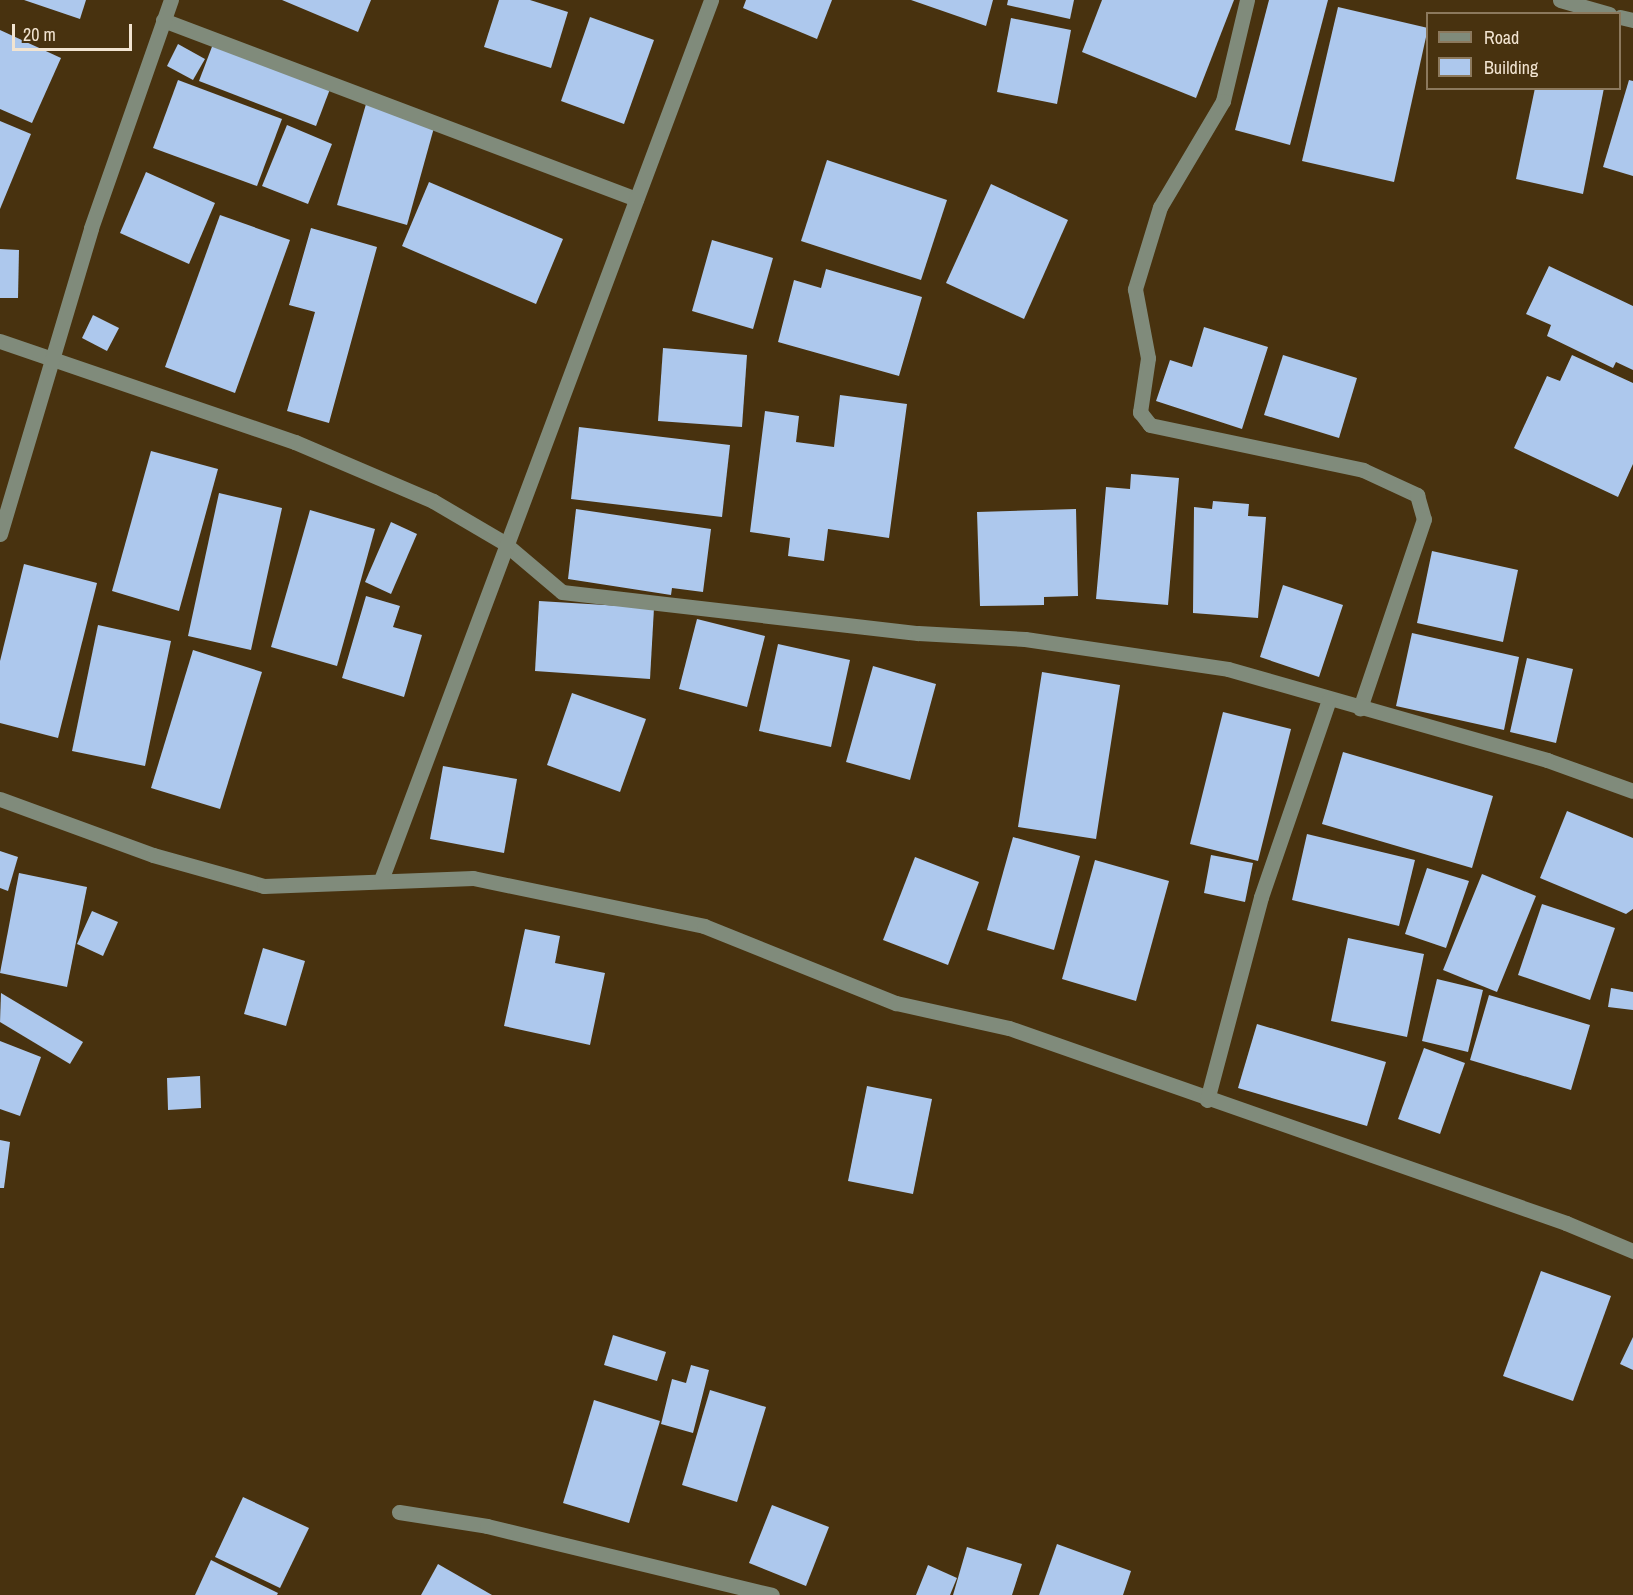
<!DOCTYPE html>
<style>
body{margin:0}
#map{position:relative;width:1633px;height:1595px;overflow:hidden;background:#48320f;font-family:"Archivo Narrow",sans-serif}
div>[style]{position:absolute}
.building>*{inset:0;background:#adc8ed}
.minor>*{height:15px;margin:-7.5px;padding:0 7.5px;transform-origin:7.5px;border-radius:7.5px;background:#808b7b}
span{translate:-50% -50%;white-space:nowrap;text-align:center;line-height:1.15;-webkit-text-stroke:6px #48320f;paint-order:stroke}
.legend{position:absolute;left:1426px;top:12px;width:195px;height:78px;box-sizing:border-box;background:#48320f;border:2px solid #8c795d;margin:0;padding:8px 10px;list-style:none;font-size:18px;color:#f2e4d1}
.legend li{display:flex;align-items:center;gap:12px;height:30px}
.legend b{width:30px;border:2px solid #8c795d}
.scale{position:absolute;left:12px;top:24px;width:120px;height:27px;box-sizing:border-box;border:3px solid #f2e4d1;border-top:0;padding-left:8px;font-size:18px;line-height:21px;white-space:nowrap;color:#f2e4d1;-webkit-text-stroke:4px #48320f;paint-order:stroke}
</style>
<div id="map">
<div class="building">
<i style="clip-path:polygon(24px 0,86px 0,80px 19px)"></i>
<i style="clip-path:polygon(282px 0,371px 0,358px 32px)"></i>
<i style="clip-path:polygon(499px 0,530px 0,568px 12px,551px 68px,484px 47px)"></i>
<i style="clip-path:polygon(746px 0,832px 0,817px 39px,743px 8px)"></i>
<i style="clip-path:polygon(911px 0,993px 0,986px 26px)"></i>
<i style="clip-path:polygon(1008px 0,1074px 0,1070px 19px,1007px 5px)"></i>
<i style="clip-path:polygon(1102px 0,1234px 0,1196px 98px,1082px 52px)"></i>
<i style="clip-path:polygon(1269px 0,1328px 0,1290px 145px,1235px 130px)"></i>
<i style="clip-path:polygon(1338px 7px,1428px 28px,1394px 182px,1302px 161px)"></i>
<i style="clip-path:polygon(590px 17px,654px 40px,624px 124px,561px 101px)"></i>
<i style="clip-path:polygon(1011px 18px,1071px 30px,1057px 104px,997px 92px)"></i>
<i style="clip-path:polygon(0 30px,61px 58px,32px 123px,0 109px)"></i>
<i style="clip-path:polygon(178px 44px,205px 59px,193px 80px,167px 66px)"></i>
<i style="clip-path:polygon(213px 44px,330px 89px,316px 126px,199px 81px)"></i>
<i style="clip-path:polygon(178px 80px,282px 119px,257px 186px,153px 148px)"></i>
<i style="clip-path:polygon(1629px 80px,1633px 81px,1633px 176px,1603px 167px)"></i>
<i style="clip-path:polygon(1535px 88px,1604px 88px,1583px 194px,1516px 179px)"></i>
<i style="clip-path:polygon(366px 104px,435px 124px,407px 225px,337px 205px)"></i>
<i style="clip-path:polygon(0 121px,31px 134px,0 209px)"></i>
<i style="clip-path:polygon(287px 125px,332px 144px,308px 204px,262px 186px)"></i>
<i style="clip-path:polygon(827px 160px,947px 200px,921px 280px,801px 241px)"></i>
<i style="clip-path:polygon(146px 172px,215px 203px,189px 264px,120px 233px)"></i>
<i style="clip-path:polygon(429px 182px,563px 239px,536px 304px,402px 246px)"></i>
<i style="clip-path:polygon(991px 184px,1068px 220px,1024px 319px,946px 283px)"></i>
<i style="clip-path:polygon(220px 215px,290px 240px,235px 393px,165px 367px)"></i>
<i style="clip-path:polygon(311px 228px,377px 247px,329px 423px,287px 411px,315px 312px,289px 305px)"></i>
<i style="clip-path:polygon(712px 240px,773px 258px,753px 329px,692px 311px)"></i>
<i style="clip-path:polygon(0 249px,19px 250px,18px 298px,0 298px)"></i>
<i style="clip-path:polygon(1549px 266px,1633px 306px,1633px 370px,1616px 362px,1613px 368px,1547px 336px,1551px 325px,1526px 314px)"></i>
<i style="clip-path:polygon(826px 269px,922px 297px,899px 376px,778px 342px,794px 280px,821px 288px)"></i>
<i style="clip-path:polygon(93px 315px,119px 328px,107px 351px,82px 338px)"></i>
<i style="clip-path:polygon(1204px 327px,1268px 347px,1242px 429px,1156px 401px,1170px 360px,1192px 367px)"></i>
<i style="clip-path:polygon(663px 348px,747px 355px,742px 427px,658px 421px)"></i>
<i style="clip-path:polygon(1283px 355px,1357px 378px,1339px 438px,1264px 415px)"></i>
<i style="clip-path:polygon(1572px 355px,1633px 383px,1633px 464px,1618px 497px,1514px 448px,1547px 376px,1560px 381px)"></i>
<i style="clip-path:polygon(840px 395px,907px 404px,889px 538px,828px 529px,824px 561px,788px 556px,790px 538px,750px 532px,765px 411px,799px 416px,796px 442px,834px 447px)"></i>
<i style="clip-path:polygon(579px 427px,730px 445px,722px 517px,571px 499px)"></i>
<i style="clip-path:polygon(151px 451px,218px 469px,179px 611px,112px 591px)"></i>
<i style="clip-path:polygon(1131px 474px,1179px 478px,1168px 605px,1096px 599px,1106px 487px,1130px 489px)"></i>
<i style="clip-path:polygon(219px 493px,282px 508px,251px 650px,188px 636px)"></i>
<i style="clip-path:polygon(1213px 501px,1249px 504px,1248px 516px,1266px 517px,1258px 618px,1193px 613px,1194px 507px,1212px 509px)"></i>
<i style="clip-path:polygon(576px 509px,711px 529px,703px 592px,672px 588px,671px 595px,568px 579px)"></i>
<i style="clip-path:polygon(1076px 509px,1078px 596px,1044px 597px,1044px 605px,980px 606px,977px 512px)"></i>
<i style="clip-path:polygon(310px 510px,375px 529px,337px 666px,271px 647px)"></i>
<i style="clip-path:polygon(391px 522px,417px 534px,391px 594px,365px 582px)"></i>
<i style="clip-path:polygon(1432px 551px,1518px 570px,1503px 642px,1417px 623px)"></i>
<i style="clip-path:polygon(24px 564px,97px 583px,58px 738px,0 723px,0 661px)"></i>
<i style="clip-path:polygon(1283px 585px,1343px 605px,1319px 677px,1260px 657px)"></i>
<i style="clip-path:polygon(366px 596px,400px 606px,393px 627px,422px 635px,404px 697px,342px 678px)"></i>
<i style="clip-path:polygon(539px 601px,654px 608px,650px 679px,535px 671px)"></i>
<i style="clip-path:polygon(697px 619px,765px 636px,747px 707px,679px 689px)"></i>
<i style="clip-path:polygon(98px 625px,171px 641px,145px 766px,72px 751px)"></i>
<i style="clip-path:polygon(1412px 633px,1519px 657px,1504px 730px,1396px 706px)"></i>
<i style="clip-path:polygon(778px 644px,850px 660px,831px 747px,759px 731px)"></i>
<i style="clip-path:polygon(193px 650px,262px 672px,220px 809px,151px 788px)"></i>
<i style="clip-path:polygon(1527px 658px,1573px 669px,1556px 743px,1510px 732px)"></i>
<i style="clip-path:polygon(873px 666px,936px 684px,910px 780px,846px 762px)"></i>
<i style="clip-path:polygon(1042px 672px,1120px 685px,1096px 839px,1018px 827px)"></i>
<i style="clip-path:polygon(572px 693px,646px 719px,620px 792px,547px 765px)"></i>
<i style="clip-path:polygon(1223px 712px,1291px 729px,1258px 861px,1190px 844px)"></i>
<i style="clip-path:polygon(1343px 752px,1493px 796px,1472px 868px,1322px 824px)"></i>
<i style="clip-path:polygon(443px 766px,517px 779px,504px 853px,430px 839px)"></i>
<i style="clip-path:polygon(1567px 811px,1633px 838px,1633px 909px,1626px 914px,1540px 878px)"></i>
<i style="clip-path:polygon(1307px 834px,1415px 860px,1399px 926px,1292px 900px)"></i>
<i style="clip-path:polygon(1013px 837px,1080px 856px,1054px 950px,987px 930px)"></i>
<i style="clip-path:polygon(0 851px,18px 857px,8px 891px,0 888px)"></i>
<i style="clip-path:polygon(1211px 855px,1253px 863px,1245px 902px,1204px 893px)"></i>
<i style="clip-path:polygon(915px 857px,979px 882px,948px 965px,883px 940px)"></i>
<i style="clip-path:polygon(1095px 860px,1169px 881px,1136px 1001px,1062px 979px)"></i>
<i style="clip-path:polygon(1427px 868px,1469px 881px,1446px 948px,1405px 934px)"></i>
<i style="clip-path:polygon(19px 873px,87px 887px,67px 987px,0 973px)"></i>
<i style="clip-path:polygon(1482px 874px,1536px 896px,1497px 992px,1443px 970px)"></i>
<i style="clip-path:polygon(1542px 904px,1615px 928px,1590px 1000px,1518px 975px)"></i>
<i style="clip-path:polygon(92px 911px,118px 922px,103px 956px,77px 944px)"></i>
<i style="clip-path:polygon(525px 929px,560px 936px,555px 963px,605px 973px,590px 1045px,504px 1026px)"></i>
<i style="clip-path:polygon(1348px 938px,1424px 954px,1407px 1037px,1331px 1021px)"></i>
<i style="clip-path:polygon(263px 948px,305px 961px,286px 1026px,244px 1014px)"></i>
<i style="clip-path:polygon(1437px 979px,1483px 990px,1468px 1052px,1422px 1041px)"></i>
<i style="clip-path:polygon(1611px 988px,1633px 992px,1633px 1010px,1608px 1007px)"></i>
<i style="clip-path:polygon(1px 993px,83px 1042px,70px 1064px,0 1022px)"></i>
<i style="clip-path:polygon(1489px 995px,1590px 1025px,1571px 1090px,1470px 1060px)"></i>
<i style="clip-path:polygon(1257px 1024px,1386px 1062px,1367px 1126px,1238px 1088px)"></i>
<i style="clip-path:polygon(0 1041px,41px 1057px,20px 1116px,0 1109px)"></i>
<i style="clip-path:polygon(1424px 1048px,1465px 1063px,1440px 1134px,1398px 1119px)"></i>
<i style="clip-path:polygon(200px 1076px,201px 1108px,168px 1110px,167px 1078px)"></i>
<i style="clip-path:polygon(867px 1086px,932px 1099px,913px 1194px,848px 1181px)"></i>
<i style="clip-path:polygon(0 1140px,10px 1142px,4px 1188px,0 1188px)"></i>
<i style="clip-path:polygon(1541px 1271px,1611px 1296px,1573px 1401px,1503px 1376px)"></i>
<i style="clip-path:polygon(613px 1335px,666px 1352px,657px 1381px,604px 1365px)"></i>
<i style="clip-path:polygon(1633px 1337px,1633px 1370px,1620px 1364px)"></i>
<i style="clip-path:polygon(691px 1365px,709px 1370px,693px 1433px,661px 1424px,672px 1379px,686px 1383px)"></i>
<i style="clip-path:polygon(710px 1390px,766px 1407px,737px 1502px,682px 1485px)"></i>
<i style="clip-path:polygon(594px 1400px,660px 1421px,629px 1523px,563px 1503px)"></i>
<i style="clip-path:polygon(243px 1497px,309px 1528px,280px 1588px,215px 1557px)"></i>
<i style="clip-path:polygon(772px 1505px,829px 1527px,806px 1586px,749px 1563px)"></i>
<i style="clip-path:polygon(1057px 1544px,1131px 1571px,1123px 1595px,1039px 1595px)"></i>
<i style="clip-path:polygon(967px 1547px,1022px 1564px,1012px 1595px,953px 1595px)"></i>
<i style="clip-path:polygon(211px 1560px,278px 1593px,277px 1595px,195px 1595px)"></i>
<i style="clip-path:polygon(438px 1564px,492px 1595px,421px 1595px)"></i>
<i style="clip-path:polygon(928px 1565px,957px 1578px,950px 1595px,916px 1595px)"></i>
</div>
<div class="minor">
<i style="left:1247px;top:0;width:104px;rotate:103.4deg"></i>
<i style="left:1223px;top:101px;width:123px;rotate:120.7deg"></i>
<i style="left:1160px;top:207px;width:86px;rotate:107deg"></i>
<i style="left:1135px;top:289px;width:70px;rotate:79.3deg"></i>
<i style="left:1148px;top:358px;width:55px;rotate:98.4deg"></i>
<i style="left:1140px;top:412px;width:16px;rotate:52deg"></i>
<i style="left:1150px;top:425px;width:218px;rotate:11.9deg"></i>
<i style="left:1363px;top:470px;width:60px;rotate:24.8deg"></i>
<i style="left:1417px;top:495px;width:25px;rotate:74deg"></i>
<i style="left:1424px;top:519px;width:200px;rotate:108.7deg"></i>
<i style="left:1560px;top:0;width:51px;rotate:15.9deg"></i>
<i style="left:1620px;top:17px;width:13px;rotate:13deg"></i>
<i style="left:163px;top:20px;width:506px;rotate:20.73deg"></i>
<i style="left:0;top:341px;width:312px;rotate:18.9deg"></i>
<i style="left:295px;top:442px;width:150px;rotate:23.1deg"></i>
<i style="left:433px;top:501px;width:81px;rotate:30.4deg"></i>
<i style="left:503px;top:542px;width:77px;rotate:40.3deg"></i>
<i style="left:562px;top:592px;width:358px;rotate:6.6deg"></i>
<i style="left:918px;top:633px;width:107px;rotate:3.2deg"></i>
<i style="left:1025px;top:639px;width:205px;rotate:8.4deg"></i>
<i style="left:1228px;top:669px;width:332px;rotate:15.9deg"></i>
<i style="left:1547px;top:760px;width:91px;rotate:19.8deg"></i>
<i style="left:0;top:534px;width:319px;rotate:-73.4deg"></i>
<i style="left:91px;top:228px;width:242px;rotate:-70.7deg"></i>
<i style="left:0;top:799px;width:163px;rotate:20.1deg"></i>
<i style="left:153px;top:855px;width:115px;rotate:15.6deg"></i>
<i style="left:264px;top:886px;width:209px;rotate:-2.2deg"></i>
<i style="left:473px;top:878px;width:236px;rotate:11.7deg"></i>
<i style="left:704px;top:926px;width:207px;rotate:21.9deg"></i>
<i style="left:896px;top:1003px;width:116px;rotate:12.5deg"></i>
<i style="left:1009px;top:1028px;width:590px;rotate:19.29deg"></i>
<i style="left:1566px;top:1223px;width:73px;rotate:22.7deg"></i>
<i style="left:381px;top:880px;width:940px;rotate:-69.44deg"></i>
<i style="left:1207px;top:1100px;width:210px;rotate:-75.1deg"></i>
<i style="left:1261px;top:897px;width:209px;rotate:-71deg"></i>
<i style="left:399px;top:1512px;width:89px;rotate:9deg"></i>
<i style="left:487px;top:1526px;width:293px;rotate:13.6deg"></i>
</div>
<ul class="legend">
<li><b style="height:8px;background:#808b7b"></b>Road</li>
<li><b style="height:16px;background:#adc8ed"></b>Building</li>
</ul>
<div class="scale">20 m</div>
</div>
